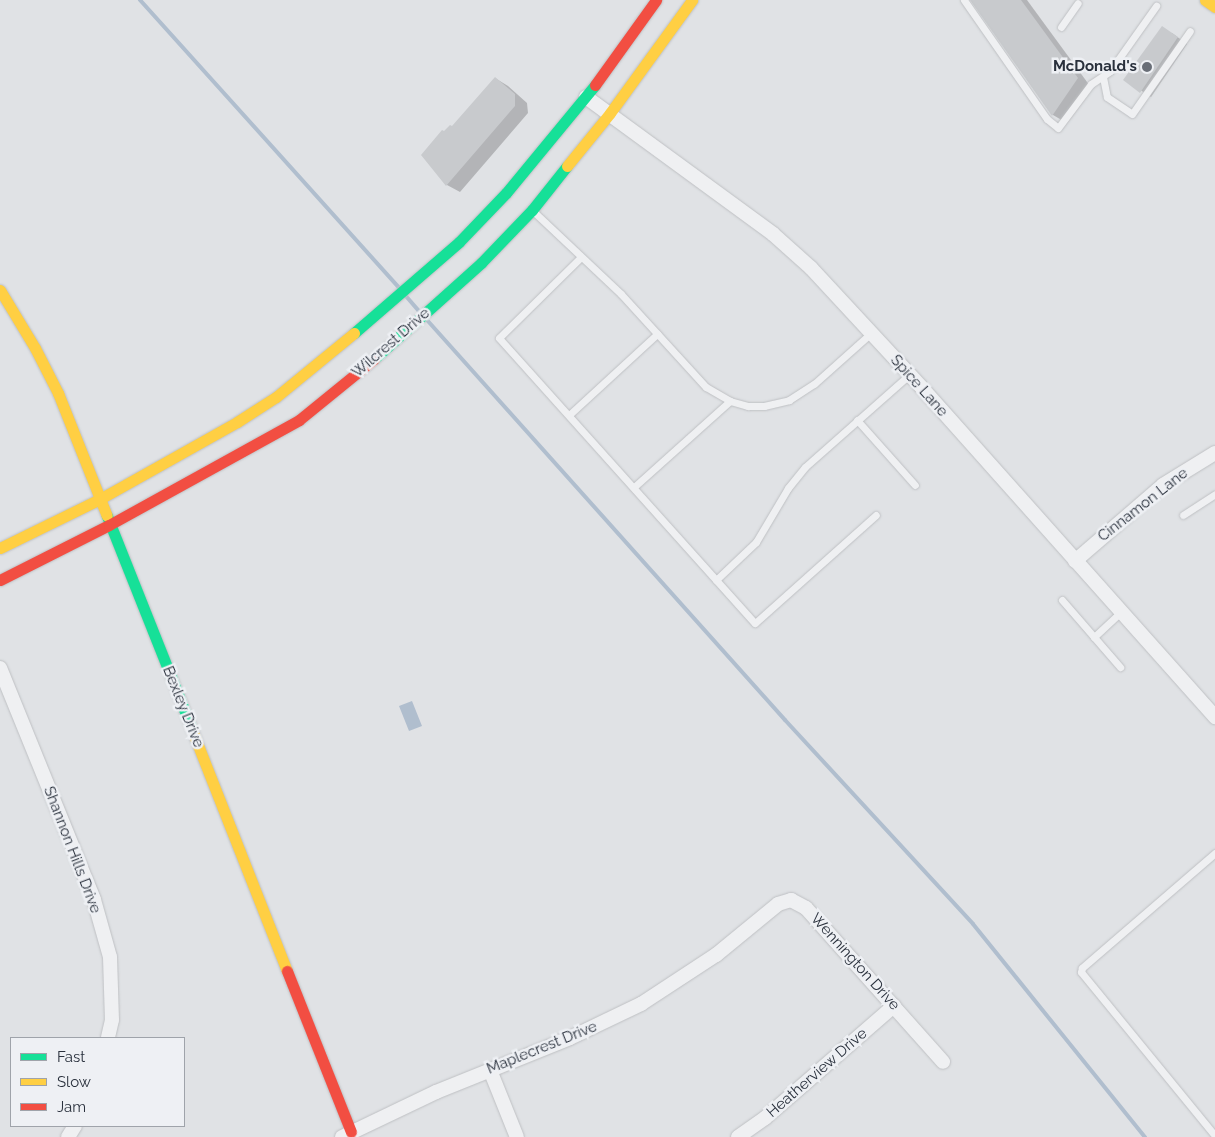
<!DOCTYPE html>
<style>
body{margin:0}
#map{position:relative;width:1215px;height:1137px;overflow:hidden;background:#e0e2e5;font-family:Raleway,sans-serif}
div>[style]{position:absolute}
.water>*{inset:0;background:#b0bece}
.shadow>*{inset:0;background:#0003}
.stream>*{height:4px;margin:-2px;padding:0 2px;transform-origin:2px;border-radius:2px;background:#b0bece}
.building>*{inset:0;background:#c8cacd}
.roads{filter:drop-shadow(0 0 1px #bec0c3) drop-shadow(0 0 1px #bec0c3)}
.lane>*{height:7px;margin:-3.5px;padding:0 3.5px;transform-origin:3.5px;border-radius:3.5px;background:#eff0f2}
.street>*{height:14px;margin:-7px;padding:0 7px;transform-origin:7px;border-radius:7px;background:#eff0f2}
.fast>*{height:11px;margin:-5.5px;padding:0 5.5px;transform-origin:5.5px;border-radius:5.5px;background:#16e098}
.slow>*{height:11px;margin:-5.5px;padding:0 5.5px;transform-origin:5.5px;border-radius:5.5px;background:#ffcf43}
.jam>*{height:11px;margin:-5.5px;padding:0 5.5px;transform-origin:5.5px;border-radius:5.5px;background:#f24e42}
.dots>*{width:14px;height:14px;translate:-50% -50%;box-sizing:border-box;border:2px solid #eef0f4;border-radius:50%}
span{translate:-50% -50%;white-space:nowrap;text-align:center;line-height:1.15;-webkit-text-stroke:5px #eef0f4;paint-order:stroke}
.poi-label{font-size:15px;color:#29303c;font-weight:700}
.right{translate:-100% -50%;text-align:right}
.street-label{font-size:15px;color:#29303c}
.legend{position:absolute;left:10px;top:1037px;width:175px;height:90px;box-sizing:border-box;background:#eef0f4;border:1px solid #9fa3aa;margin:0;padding:6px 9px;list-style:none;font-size:15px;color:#29303c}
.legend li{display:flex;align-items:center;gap:10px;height:25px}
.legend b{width:25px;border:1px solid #9fa3aa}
</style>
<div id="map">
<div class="water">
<i style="clip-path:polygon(412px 701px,422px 726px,409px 731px,399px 706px)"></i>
</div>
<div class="shadow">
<i style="clip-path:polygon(972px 0,1027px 0,1090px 86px,1065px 122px,1053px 115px)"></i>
<i style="clip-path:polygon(1172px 33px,1187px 44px,1151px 97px,1125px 80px)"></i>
<i style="clip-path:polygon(495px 78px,508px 86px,527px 103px,528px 113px,460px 192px,447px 185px,445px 133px,452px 128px)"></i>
</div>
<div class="stream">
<i style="left:140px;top:0;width:387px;rotate:48deg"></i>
<i style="left:405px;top:295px;width:21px;rotate:49deg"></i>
<i style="left:427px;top:320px;width:537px;rotate:48.17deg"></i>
<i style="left:785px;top:720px;width:277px;rotate:47.3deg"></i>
<i style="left:973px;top:924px;width:274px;rotate:51.1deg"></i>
</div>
<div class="building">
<i style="clip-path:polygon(970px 0,1021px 0,1078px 78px,1052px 116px)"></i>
<i style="clip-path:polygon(1162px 26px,1178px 37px,1140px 93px,1123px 80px)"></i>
<i style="clip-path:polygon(495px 77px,515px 94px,515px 106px,446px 186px,421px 155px,442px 130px,444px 131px,450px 125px,452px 126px)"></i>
</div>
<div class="roads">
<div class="lane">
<i style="left:964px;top:0;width:145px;rotate:55.1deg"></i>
<i style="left:1047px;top:119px;width:14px;rotate:39deg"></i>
<i style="left:1058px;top:128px;width:55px;rotate:-53.1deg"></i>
<i style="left:1091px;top:84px;width:23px;rotate:-34deg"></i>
<i style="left:1110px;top:71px;width:80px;rotate:-54.7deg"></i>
<i style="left:1061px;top:27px;width:29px;rotate:-55deg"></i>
<i style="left:1103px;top:77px;width:20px;rotate:79deg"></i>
<i style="left:1107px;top:97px;width:30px;rotate:34deg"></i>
<i style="left:1132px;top:114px;width:101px;rotate:-55.1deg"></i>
<i style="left:533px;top:211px;width:121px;rotate:43.3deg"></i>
<i style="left:621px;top:294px;width:126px;rotate:47.6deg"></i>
<i style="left:706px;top:387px;width:28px;rotate:30deg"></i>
<i style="left:730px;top:401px;width:19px;rotate:16deg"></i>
<i style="left:748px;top:406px;width:16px"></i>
<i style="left:764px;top:406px;width:26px;rotate:-13deg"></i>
<i style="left:789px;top:400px;width:30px;rotate:-33deg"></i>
<i style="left:814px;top:384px;width:76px;rotate:-41.8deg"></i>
<i style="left:581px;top:257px;width:115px;rotate:135.4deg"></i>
<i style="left:499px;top:338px;width:383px;rotate:48.1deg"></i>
<i style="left:755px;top:623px;width:162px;rotate:-41.8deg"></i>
<i style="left:569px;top:415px;width:120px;rotate:-42.6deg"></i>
<i style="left:857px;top:420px;width:87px;rotate:48.3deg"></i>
<i style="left:634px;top:487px;width:129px;rotate:-41.9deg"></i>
<i style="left:1183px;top:515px;width:38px;rotate:-33deg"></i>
<i style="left:716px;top:580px;width:55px;rotate:-43.5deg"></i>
<i style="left:756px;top:542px;width:63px;rotate:-59.3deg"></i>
<i style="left:788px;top:488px;width:27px;rotate:-51deg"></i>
<i style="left:805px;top:467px;width:139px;rotate:-41.5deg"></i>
<i style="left:1062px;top:600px;width:49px;rotate:49.1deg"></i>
<i style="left:1094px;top:637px;width:37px;rotate:-43deg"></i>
<i style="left:1094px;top:637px;width:40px;rotate:49deg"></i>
<i style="left:1215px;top:853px;width:176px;rotate:139.2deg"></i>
<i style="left:1082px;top:968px;width:4px;rotate:104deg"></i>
<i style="left:1081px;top:972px;width:212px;rotate:50.7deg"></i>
</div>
<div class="street">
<i style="left:586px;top:97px;width:232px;rotate:36.2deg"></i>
<i style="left:773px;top:234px;width:51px;rotate:41.8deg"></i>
<i style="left:811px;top:268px;width:163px;rotate:47.2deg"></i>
<i style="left:922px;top:388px;width:441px;rotate:48.3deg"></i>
<i style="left:1075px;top:561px;width:116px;rotate:-40.8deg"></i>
<i style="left:1163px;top:485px;width:61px;rotate:-31.6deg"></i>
<i style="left:0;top:668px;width:250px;rotate:67.9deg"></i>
<i style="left:94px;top:900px;width:59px;rotate:74.3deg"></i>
<i style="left:110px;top:957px;width:63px;rotate:88.2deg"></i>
<i style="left:112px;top:1020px;width:18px;rotate:103deg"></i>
<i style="left:490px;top:1070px;width:72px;rotate:68.1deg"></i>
<i style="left:68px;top:1137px;width:13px;rotate:-58deg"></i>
<i style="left:342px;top:1137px;width:104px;rotate:-25.6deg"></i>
<i style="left:436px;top:1092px;width:144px;rotate:-21.9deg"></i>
<i style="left:570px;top:1038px;width:79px;rotate:-25.6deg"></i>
<i style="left:641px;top:1004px;width:90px;rotate:-33.2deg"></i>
<i style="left:716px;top:955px;width:80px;rotate:-39.4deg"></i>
<i style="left:778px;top:904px;width:14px;rotate:-17deg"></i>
<i style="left:791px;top:900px;width:17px;rotate:28deg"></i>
<i style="left:806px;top:908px;width:206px;rotate:48.3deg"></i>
<i style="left:738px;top:1137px;width:33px;rotate:-35deg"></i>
<i style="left:765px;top:1118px;width:171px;rotate:-41deg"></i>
</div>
<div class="fast">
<i style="left:354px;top:333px;width:139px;rotate:-40.9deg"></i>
<i style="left:459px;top:242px;width:68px;rotate:-46.2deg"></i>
<i style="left:506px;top:193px;width:140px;rotate:-50.5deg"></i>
<i style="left:374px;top:359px;width:144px;rotate:-41.9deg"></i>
<i style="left:481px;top:263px;width:74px;rotate:-46.1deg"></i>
<i style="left:532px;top:210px;width:56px;rotate:-51.5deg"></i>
<i style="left:107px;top:516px;width:230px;rotate:68.3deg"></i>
</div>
<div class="slow">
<i style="left:1205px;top:0;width:12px;rotate:35deg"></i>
<i style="left:567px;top:166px;width:68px;rotate:-50.9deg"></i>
<i style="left:610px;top:113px;width:140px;rotate:-54deg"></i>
<i style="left:0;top:290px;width:68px;rotate:58.9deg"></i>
<i style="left:35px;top:348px;width:51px;rotate:62.9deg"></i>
<i style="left:58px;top:393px;width:132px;rotate:68.3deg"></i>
<i style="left:0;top:548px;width:109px;rotate:-26.1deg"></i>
<i style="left:98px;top:500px;width:159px;rotate:-29.3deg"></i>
<i style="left:237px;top:422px;width:46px;rotate:-32.7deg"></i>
<i style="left:276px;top:397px;width:101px;rotate:-39.4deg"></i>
<i style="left:192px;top:730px;width:259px;rotate:68.5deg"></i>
</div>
<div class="jam">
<i style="left:595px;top:85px;width:105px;rotate:-54.3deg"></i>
<i style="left:0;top:580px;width:122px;rotate:-26.8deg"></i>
<i style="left:109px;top:525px;width:217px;rotate:-28.9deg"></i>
<i style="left:299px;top:420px;width:97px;rotate:-39.1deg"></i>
<i style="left:287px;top:971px;width:173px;rotate:68.3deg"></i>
</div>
</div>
<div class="dots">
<i style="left:1147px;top:67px;background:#696e77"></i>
</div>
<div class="poi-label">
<span class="right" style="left:1137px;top:67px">McDonald's</span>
</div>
<div class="street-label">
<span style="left:391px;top:343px;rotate:-41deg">Wilcrest Drive</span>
<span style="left:919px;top:386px;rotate:48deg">Spice Lane</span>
<span style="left:1143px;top:505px;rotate:-38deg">Cinnamon Lane</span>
<span style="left:183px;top:707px;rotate:68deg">Bexley Drive</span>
<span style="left:72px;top:850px;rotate:69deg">Shannon Hills Drive</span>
<span style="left:855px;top:962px;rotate:48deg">Wennington Drive</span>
<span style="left:542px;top:1048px;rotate:-22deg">Maplecrest Drive</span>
<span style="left:817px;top:1073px;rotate:-41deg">Heatherview Drive</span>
</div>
<ul class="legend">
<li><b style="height:6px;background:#16e098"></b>Fast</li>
<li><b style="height:6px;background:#ffcf43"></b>Slow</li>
<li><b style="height:6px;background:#f24e42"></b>Jam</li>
</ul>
</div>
